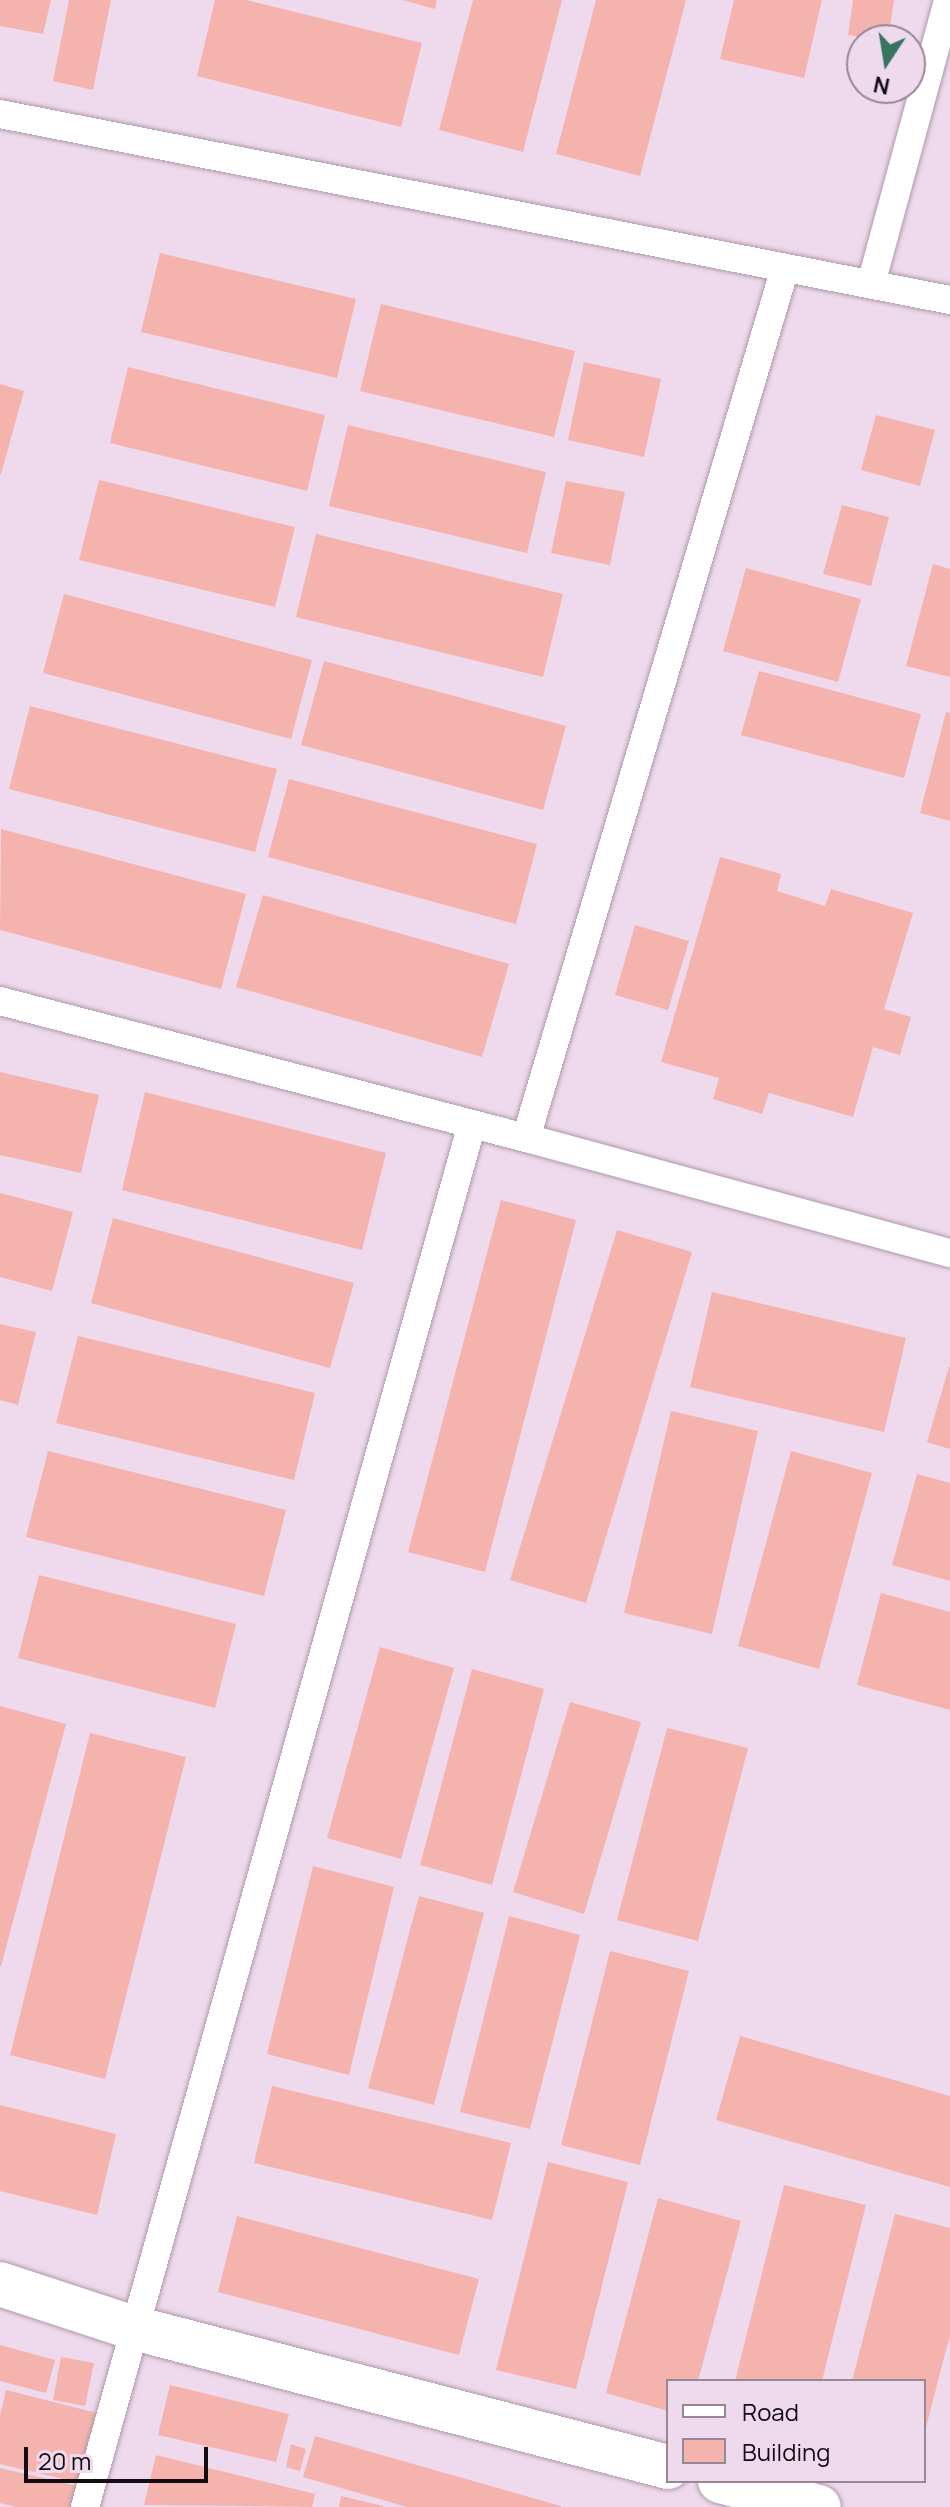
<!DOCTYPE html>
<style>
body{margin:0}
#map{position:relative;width:950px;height:2507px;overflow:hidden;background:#efd9ed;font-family:Manrope,sans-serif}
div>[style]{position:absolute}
.building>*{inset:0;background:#f4b4ad}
.roads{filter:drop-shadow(0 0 2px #ae98ab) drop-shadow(0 0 2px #ae98ab)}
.service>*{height:28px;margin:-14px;padding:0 14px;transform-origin:14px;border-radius:14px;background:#fff}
.minor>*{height:44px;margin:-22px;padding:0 22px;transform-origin:22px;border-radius:22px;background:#fff}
span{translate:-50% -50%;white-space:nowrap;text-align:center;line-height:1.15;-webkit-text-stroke:7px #efd9ed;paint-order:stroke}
.legend{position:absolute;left:666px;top:2379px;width:260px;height:104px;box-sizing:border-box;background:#efd9ed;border:2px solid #978795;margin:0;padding:10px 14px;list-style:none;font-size:24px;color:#130c12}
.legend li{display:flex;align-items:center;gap:16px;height:40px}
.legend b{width:40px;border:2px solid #978795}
.north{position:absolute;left:846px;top:24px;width:80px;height:80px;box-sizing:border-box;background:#efd9ed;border:2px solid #978795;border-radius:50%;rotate:192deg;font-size:22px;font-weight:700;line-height:32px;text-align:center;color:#130c12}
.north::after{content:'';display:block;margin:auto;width:28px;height:36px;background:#377562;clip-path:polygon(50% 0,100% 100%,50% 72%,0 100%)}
.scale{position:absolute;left:24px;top:2447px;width:184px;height:36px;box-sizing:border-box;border:4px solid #130c12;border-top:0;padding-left:10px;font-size:24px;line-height:28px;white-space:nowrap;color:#130c12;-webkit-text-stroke:6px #efd9ed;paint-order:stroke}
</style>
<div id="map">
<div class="building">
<i style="clip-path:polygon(0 0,51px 0,43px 34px,0 26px)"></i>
<i style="clip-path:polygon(69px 0,111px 0,93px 90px,53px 81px)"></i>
<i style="clip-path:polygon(215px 0,246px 0,422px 43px,401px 127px,197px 76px)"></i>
<i style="clip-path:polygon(403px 0,437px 0,435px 9px)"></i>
<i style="clip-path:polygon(473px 0,562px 0,523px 152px,439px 130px)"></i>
<i style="clip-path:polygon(596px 0,686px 0,640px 176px,556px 154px)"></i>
<i style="clip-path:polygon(734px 0,822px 0,804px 78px,720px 59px)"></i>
<i style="clip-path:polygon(853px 0,894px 0,888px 40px,848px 35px)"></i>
<i style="clip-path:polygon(160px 253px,356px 299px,337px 378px,141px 332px)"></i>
<i style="clip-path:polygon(381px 304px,575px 351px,554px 437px,360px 391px)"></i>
<i style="clip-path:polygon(584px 362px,661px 379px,644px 457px,568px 440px)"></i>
<i style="clip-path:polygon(128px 367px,325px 415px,307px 491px,110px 443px)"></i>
<i style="clip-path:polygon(0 384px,24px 391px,1px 474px,0 474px)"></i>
<i style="clip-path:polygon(876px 415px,935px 430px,920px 486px,861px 470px)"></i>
<i style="clip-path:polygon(348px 425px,546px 472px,527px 553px,329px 506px)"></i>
<i style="clip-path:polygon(99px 480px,295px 527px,275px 607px,79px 560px)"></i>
<i style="clip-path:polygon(566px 481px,625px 492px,610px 565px,551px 553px)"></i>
<i style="clip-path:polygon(842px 505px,889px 517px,871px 586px,823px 574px)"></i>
<i style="clip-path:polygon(316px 534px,563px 594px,543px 677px,296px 617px)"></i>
<i style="clip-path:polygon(933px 564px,950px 569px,950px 677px,906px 666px)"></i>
<i style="clip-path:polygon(746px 568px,861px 599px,838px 682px,723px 651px)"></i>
<i style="clip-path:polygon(64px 594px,312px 660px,291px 739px,43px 673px)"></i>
<i style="clip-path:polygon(324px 661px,566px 726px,543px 810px,301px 745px)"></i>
<i style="clip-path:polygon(759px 671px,921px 714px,904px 778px,741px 735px)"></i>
<i style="clip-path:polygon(30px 706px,277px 769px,255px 852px,9px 789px)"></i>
<i style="clip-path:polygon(946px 712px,950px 713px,950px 821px,920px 813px)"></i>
<i style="clip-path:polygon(289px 779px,537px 844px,516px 924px,268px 857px)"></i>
<i style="clip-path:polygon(1px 829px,246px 894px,221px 989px,0 930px)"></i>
<i style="clip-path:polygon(720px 857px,781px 874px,777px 891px,825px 906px,831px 889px,913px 913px,884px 1009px,911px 1017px,900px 1055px,873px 1047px,853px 1117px,769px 1093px,762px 1114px,713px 1099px,719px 1078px,661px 1062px)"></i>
<i style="clip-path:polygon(263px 895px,509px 964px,482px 1057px,236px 987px)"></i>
<i style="clip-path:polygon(635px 925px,689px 941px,668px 1010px,615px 995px)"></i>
<i style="clip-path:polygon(0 1072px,99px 1095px,81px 1173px,0 1155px)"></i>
<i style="clip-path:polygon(145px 1092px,386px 1153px,362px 1250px,122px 1190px)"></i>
<i style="clip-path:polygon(0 1193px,73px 1212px,52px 1291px,0 1277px)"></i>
<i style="clip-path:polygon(501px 1200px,576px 1220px,485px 1572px,408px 1552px)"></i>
<i style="clip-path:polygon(113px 1218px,354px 1283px,330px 1368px,91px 1303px)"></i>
<i style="clip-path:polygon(617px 1230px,692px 1252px,586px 1603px,510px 1580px)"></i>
<i style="clip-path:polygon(712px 1292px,906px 1338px,884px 1432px,690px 1387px)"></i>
<i style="clip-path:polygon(0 1324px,36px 1332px,18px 1405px,0 1400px)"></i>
<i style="clip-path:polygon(78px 1336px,315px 1393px,294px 1480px,56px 1423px)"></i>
<i style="clip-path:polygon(949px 1367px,950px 1367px,950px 1449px,927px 1442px)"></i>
<i style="clip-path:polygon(671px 1411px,758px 1431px,712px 1634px,624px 1613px)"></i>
<i style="clip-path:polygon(48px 1451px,286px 1510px,264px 1596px,26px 1537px)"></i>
<i style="clip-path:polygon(791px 1451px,872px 1473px,819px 1669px,738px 1646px)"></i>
<i style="clip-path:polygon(917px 1474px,950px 1483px,950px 1581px,892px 1565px)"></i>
<i style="clip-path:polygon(39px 1575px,236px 1624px,215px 1708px,18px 1658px)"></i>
<i style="clip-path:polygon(881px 1593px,950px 1612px,950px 1710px,857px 1685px)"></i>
<i style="clip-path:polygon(380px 1647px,454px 1668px,401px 1859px,327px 1838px)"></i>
<i style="clip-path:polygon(472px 1669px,544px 1689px,492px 1885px,420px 1865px)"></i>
<i style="clip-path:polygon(570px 1702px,641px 1722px,584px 1914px,513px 1892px)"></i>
<i style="clip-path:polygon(0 1706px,66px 1724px,1px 1966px,0 1966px)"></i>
<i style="clip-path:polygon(667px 1728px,748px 1748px,698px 1941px,617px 1920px)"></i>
<i style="clip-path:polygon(90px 1733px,186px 1757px,105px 2079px,10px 2055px)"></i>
<i style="clip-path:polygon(313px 1866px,394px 1887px,349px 2075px,267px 2054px)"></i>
<i style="clip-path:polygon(419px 1896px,484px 1913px,434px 2105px,368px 2088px)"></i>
<i style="clip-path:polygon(509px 1916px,580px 1935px,530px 2129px,460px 2112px)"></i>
<i style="clip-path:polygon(610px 1951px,689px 1971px,640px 2165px,561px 2145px)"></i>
<i style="clip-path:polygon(740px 2036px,950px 2096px,950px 2187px,716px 2120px)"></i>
<i style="clip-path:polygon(272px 2086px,511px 2143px,492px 2220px,254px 2163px)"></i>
<i style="clip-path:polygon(0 2105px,116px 2134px,97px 2215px,0 2191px)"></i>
<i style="clip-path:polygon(548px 2162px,628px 2182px,576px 2389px,496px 2370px)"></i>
<i style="clip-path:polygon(784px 2185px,866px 2205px,822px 2381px,735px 2381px)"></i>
<i style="clip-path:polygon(658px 2198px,741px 2221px,698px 2381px,668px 2381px,668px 2411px,606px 2393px)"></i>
<i style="clip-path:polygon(895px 2214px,950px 2228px,950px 2335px,925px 2431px,924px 2381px,852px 2381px)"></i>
<i style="clip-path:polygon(237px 2216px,479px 2279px,459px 2355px,218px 2292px)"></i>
<i style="clip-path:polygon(0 2345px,55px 2360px,46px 2393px,0 2381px)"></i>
<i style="clip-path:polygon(61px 2357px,94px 2363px,85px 2406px,53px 2400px)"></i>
<i style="clip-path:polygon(170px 2385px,289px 2414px,276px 2462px,158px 2435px)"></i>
<i style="clip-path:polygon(6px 2390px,101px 2414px,84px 2484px,0 2464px,0 2416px)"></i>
<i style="clip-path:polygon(315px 2436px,561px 2506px,561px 2507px,407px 2507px,303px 2477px)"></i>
<i style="clip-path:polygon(291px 2444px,306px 2449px,300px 2471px,286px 2467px)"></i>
<i style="clip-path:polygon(156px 2455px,315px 2494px,312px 2507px,144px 2505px)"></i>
<i style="clip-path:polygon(0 2468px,82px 2487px,77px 2507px,16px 2507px,0 2503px)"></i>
<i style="clip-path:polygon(341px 2496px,383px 2506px,383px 2507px,339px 2507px)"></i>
</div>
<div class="roads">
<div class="service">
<i style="left:0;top:114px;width:968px;rotate:11.08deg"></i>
<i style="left:871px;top:284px;width:294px;rotate:-74.8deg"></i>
<i style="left:0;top:1001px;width:544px;rotate:14.6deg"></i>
<i style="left:526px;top:1138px;width:439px;rotate:15.2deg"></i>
<i style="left:526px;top:1138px;width:908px;rotate:-73.42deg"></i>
<i style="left:85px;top:2507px;width:1436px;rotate:-74.37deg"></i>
</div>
<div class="minor">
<i style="left:0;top:2284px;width:141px;rotate:18.2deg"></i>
<i style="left:134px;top:2328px;width:552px;rotate:14.59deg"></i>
<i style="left:720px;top:2481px;width:102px;rotate:14.7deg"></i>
</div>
</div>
<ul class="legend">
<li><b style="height:10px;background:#fff"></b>Road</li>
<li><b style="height:22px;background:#f4b4ad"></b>Building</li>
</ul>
<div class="north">N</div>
<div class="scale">20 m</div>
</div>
